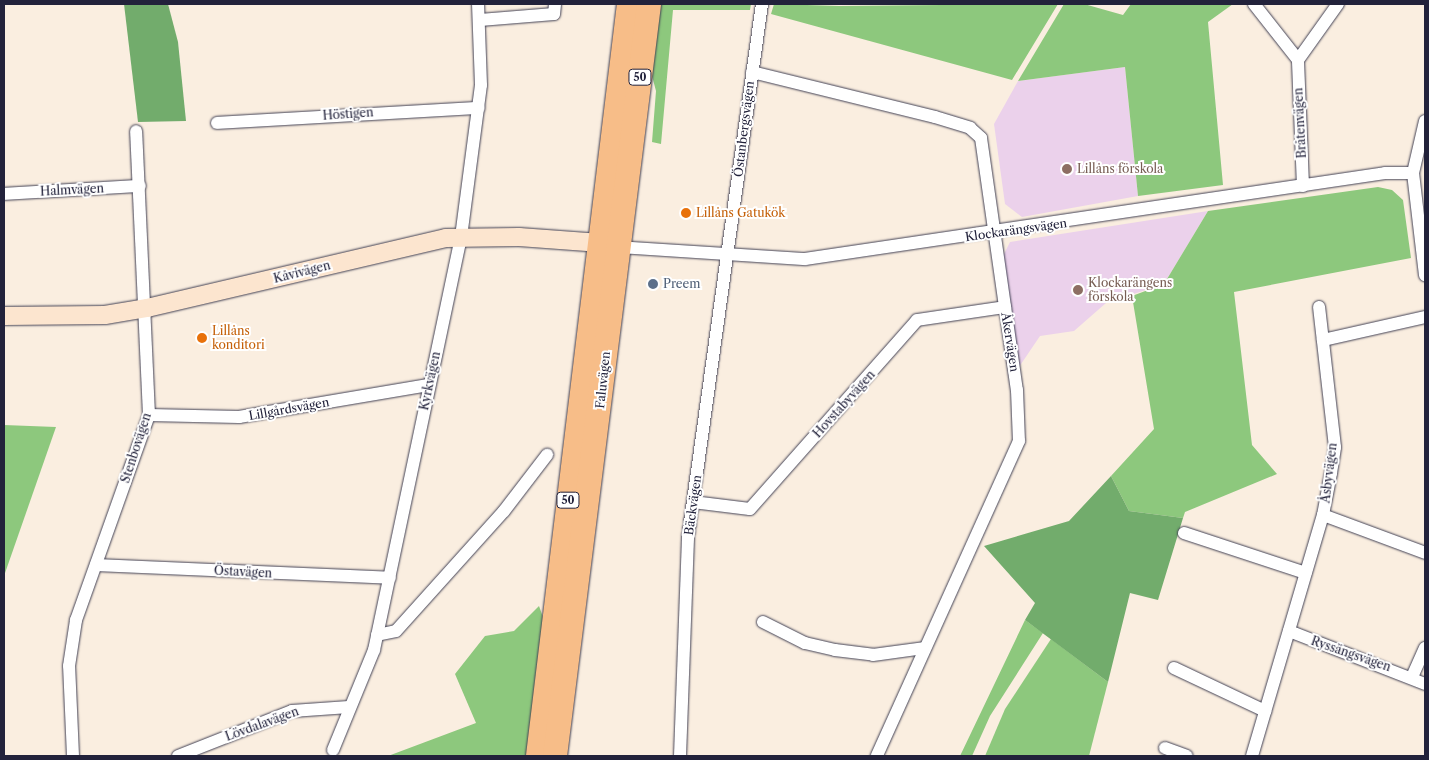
<!DOCTYPE html>
<meta charset="utf-8">
<style>
body{margin:0}
#map{position:relative;width:1429px;height:760px;overflow:hidden;background:#faeee0;font-family:"Libre Caslon Text",serif}
div>[style]{position:absolute}
.built>*{inset:0;background:#ebd1eb}
.green>*{inset:0;background:#8dc87d}
.forest>*{inset:0;background:#72ac6c}
.roads{filter:drop-shadow(0 0 1px #424154) drop-shadow(0 0 1px #424154)}
.street>*{height:12px;margin:-6px;padding:0 6px;transform-origin:6px;border-radius:6px;background:#fff}
.secondary>*{height:18px;margin:-9px;padding:0 9px;transform-origin:9px;border-radius:9px;background:#fce5cf}
.highway>*{height:24px;margin:-12px;padding:0 12px;transform-origin:12px;border-radius:12px;background:#f7bd88}
.dots>*{width:14px;height:14px;translate:-50% -50%;box-sizing:border-box;border:2px solid #fff;border-radius:50%}
span{translate:-50% -50%;white-space:nowrap;text-align:center;line-height:1.15;-webkit-text-stroke:4px #fff;paint-order:stroke}
.shield-label span{padding:1px 4px;background:#fff;border:1px solid;border-radius:4px;-webkit-text-stroke-width:0}
.shield-label{font-size:11px;color:#22223b;font-weight:700}
.street-label{font-size:12px;color:#22223b}
.education-label{font-size:12px;color:#785e54}
.left{translate:0 -50%;text-align:left}
.food-label{font-size:12px;color:#c56008}
.service-label{font-size:12px;color:#4e5e75}
.frame{position:absolute;inset:0;border:5px solid #22223b;pointer-events:none}
</style>
<div id="map">
<div class="built">
<i style="clip-path:polygon(1125px 67px,1138px 196px,1022px 217px,1005px 204px,994px 124px,1018px 81px)"></i>
<i style="clip-path:polygon(1208px 211px,1164px 284px,1106px 303px,1074px 331px,1040px 336px,1017px 370px,1003px 256px,1010px 242px)"></i>
</div>
<div class="green">
<i style="clip-path:polygon(659px 4px,751px 4px,750px 10px,673px 10px,661px 144px,652px 142px,656px 91px,651px 72px)"></i>
<i style="clip-path:polygon(774px 4px,839px 6px,1058px 4px,1012px 80px,771px 14px)"></i>
<i style="clip-path:polygon(1064px 4px,1084px 4px,1123px 15px,1131px 4px,1233px 4px,1208px 22px,1223px 185px,1138px 196px,1125px 67px,1018px 81px)"></i>
<i style="clip-path:polygon(1378px 187px,1392px 190px,1403px 200px,1411px 258px,1234px 292px,1252px 445px,1277px 474px,1185px 512px,1183px 518px,1129px 511px,1111px 476px,1154px 429px,1132px 296px,1164px 284px,1208px 211px)"></i>
<i style="clip-path:polygon(4px 425px,56px 427px,4px 576px)"></i>
<i style="clip-path:polygon(539px 606px,543px 617px,529px 756px,388px 756px,476px 723px,455px 674px,485px 636px,514px 631px)"></i>
<i style="clip-path:polygon(1025px 620px,1043px 633px,990px 716px,972px 756px,960px 756px)"></i>
<i style="clip-path:polygon(1051px 639px,1108px 682px,1089px 756px,985px 756px,1005px 709px)"></i>
</div>
<div class="forest">
<i style="clip-path:polygon(124px 4px,168px 4px,178px 42px,186px 121px,138px 122px)"></i>
<i style="clip-path:polygon(1111px 476px,1129px 511px,1183px 518px,1158px 600px,1130px 593px,1108px 682px,1025px 620px,1035px 603px,984px 546px,1069px 521px)"></i>
</div>
<div class="roads">
<div class="street">
<i style="left:1254px;top:4px;width:71px;rotate:51.8deg"></i>
<i style="left:480px;top:20px;width:74px;rotate:-4.6deg"></i>
<i style="left:554px;top:14px;width:10px;rotate:-84deg"></i>
<i style="left:752px;top:72px;width:188px;rotate:13.8deg"></i>
<i style="left:935px;top:117px;width:37px;rotate:17deg"></i>
<i style="left:970px;top:128px;width:15px;rotate:42deg"></i>
<i style="left:981px;top:138px;width:255px;rotate:81.9deg"></i>
<i style="left:1017px;top:390px;width:51px;rotate:87.8deg"></i>
<i style="left:1019px;top:441px;width:346px;rotate:114.3deg"></i>
<i style="left:1425px;top:121px;width:53px;rotate:103deg"></i>
<i style="left:1413px;top:173px;width:103px;rotate:83.3deg"></i>
<i style="left:217px;top:123px;width:262px;rotate:-3.3deg"></i>
<i style="left:1303px;top:186px;width:126px;rotate:-92.3deg"></i>
<i style="left:1298px;top:60px;width:69px;rotate:-54.5deg"></i>
<i style="left:4px;top:194px;width:136px;rotate:-3.4deg"></i>
<i style="left:618px;top:247px;width:187px;rotate:3.7deg"></i>
<i style="left:805px;top:259px;width:586px;rotate:-8.43deg"></i>
<i style="left:1385px;top:173px;width:28px"></i>
<i style="left:1323px;top:340px;width:105px;rotate:-12.7deg"></i>
<i style="left:149px;top:415px;width:90px;rotate:1.3deg"></i>
<i style="left:239px;top:417px;width:192px;rotate:-9.6deg"></i>
<i style="left:693px;top:502px;width:57px;rotate:7deg"></i>
<i style="left:750px;top:509px;width:252px;rotate:-48.5deg"></i>
<i style="left:917px;top:320px;width:89px;rotate:-8.4deg"></i>
<i style="left:1323px;top:515px;width:109px;rotate:20.4deg"></i>
<i style="left:1184px;top:533px;width:128px;rotate:18.2deg"></i>
<i style="left:96px;top:565px;width:294px;rotate:2.5deg"></i>
<i style="left:763px;top:622px;width:47px;rotate:26.6deg"></i>
<i style="left:805px;top:643px;width:31px;rotate:13deg"></i>
<i style="left:835px;top:650px;width:38px;rotate:7deg"></i>
<i style="left:873px;top:655px;width:51px;rotate:-7.8deg"></i>
<i style="left:1289px;top:631px;width:146px;rotate:21.3deg"></i>
<i style="left:377px;top:635px;width:19px;rotate:-12deg"></i>
<i style="left:396px;top:631px;width:161px;rotate:-48deg"></i>
<i style="left:504px;top:511px;width:71px;rotate:-52.5deg"></i>
<i style="left:1174px;top:668px;width:101px;rotate:25.3deg"></i>
<i style="left:1412px;top:677px;width:32px;rotate:-66deg"></i>
<i style="left:1165px;top:748px;width:23px;rotate:20deg"></i>
<i style="left:333px;top:750px;width:108px;rotate:-67.7deg"></i>
<i style="left:374px;top:650px;width:422px;rotate:-78.1deg"></i>
<i style="left:461px;top:237px;width:153px;rotate:-82.5deg"></i>
<i style="left:481px;top:85px;width:81px;rotate:-92.1deg"></i>
<i style="left:73px;top:756px;width:90px;rotate:-92.5deg"></i>
<i style="left:69px;top:666px;width:47px;rotate:-81.3deg"></i>
<i style="left:76px;top:620px;width:218px;rotate:-70.4deg"></i>
<i style="left:149px;top:415px;width:284px;rotate:-92.6deg"></i>
<i style="left:178px;top:756px;width:123px;rotate:-21.5deg"></i>
<i style="left:292px;top:711px;width:57px;rotate:-4deg"></i>
<i style="left:680px;top:756px;width:219px;rotate:-87.9deg"></i>
<i style="left:688px;top:537px;width:538px;rotate:-82.1deg"></i>
<i style="left:1252px;top:756px;width:251px;rotate:-73.6deg"></i>
<i style="left:1323px;top:515px;width:43px;rotate:-79.2deg"></i>
<i style="left:1331px;top:473px;width:26px;rotate:-81deg"></i>
<i style="left:1335px;top:447px;width:141px;rotate:-96.5deg"></i>
</div>
<div class="secondary">
<i style="left:4px;top:316px;width:101px;rotate:-0.6deg"></i>
<i style="left:105px;top:315px;width:43px;rotate:-9.5deg"></i>
<i style="left:147px;top:308px;width:307px;rotate:-13.2deg"></i>
<i style="left:446px;top:238px;width:73px;rotate:-0.8deg"></i>
<i style="left:519px;top:237px;width:82px;rotate:4.2deg"></i>
</div>
<div class="highway">
<i style="left:538px;top:756px;width:757px;rotate:-83.1deg"></i>
<i style="left:555px;top:756px;width:758px;rotate:-82.87deg"></i>
</div>
</div>
<div class="dots">
<i style="left:1067px;top:169px;background:#8d6e63"></i>
<i style="left:686px;top:213px;background:#e8710a"></i>
<i style="left:653px;top:284px;background:#5c6f8a"></i>
<i style="left:1078px;top:290px;background:#8d6e63"></i>
<i style="left:202px;top:338px;background:#e8710a"></i>
</div>
<div class="shield-label">
<span style="left:640px;top:77px">50</span>
<span style="left:568px;top:500px">50</span>
</div>
<div class="street-label">
<span style="left:348px;top:114px;rotate:-4deg">Höstigen</span>
<span style="left:1300px;top:123px;rotate:-93deg">Bråtenvägen</span>
<span style="left:744px;top:129px;rotate:-83deg">Östanbergsvägen</span>
<span style="left:72px;top:190px;rotate:-3deg">Halmvägen</span>
<span style="left:1016px;top:230px;rotate:-8deg">Klockarängsvägen</span>
<span style="left:302px;top:272px;rotate:-14deg">Kåvivägen</span>
<span style="left:1010px;top:342px;rotate:81deg">Åkervägen</span>
<span style="left:603px;top:380px;rotate:-84deg">Faluvägen</span>
<span style="left:430px;top:381px;rotate:-78deg">Kyrkvägen</span>
<span style="left:844px;top:404px;rotate:-48deg">Hovstabyvägen</span>
<span style="left:289px;top:409px;rotate:-10deg">Lillgårdsvägen</span>
<span style="left:136px;top:448px;rotate:-72deg">Stenbovägen</span>
<span style="left:1329px;top:473px;rotate:-83deg">Åsbyvägen</span>
<span style="left:693px;top:505px;rotate:-82deg">Bäckvägen</span>
<span style="left:243px;top:572px;rotate:3deg">Östavägen</span>
<span style="left:1351px;top:654px;rotate:19deg">Ryssängsvägen</span>
<span style="left:262px;top:724px;rotate:-20deg">Lövdalavägen</span>
</div>
<div class="education-label">
<span class="left" style="left:1077px;top:169px">Lillåns förskola</span>
<span class="left" style="left:1088px;top:290px">Klockarängens<br>förskola</span>
</div>
<div class="food-label">
<span class="left" style="left:696px;top:213px">Lillåns Gatukök</span>
<span class="left" style="left:212px;top:338px">Lillåns<br>konditori</span>
</div>
<div class="service-label">
<span class="left" style="left:663px;top:284px">Preem</span>
</div>
<div class="frame"></div>
</div>
